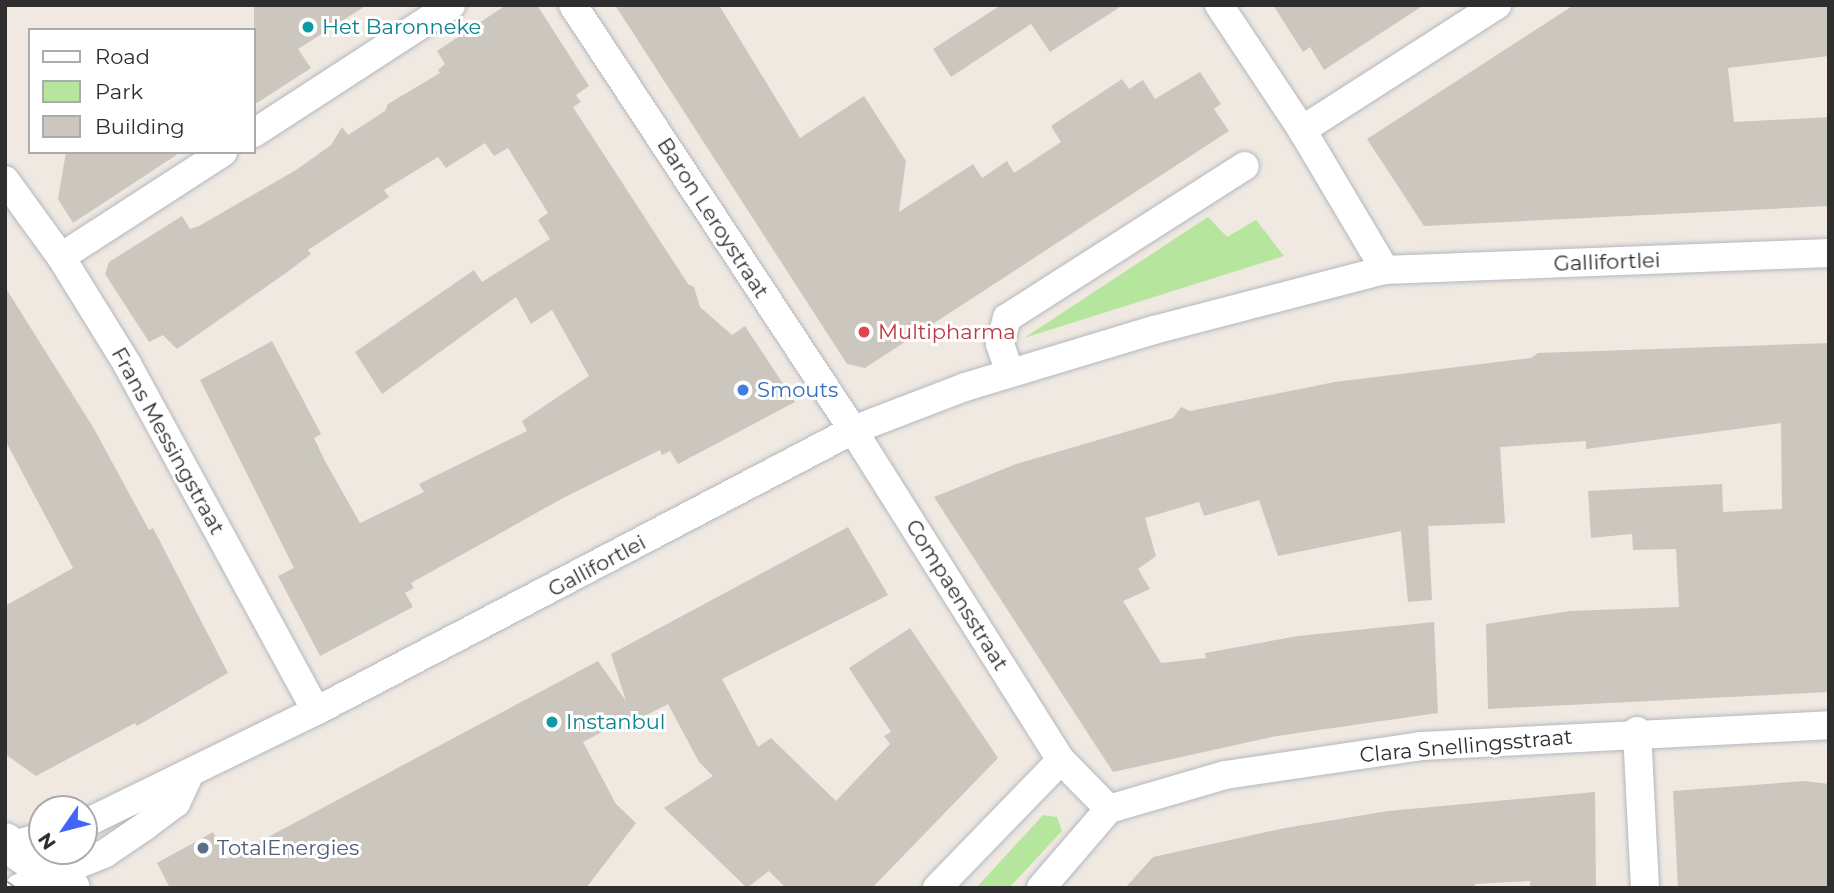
<!DOCTYPE html>
<style>
body{margin:0}
#map{position:relative;width:1834px;height:893px;overflow:hidden;background:#efe9e1;font-family:Montserrat,sans-serif}
div>[style]{position:absolute}
.green>*{inset:0;background:#b6e59e}
.building>*{inset:0;background:#cbc7bf}
.roads{filter:drop-shadow(0 0 2px #b4b7c1) drop-shadow(0 0 2px #b4b7c1)}
.street>*{height:28px;margin:-14px;padding:0 14px;transform-origin:14px;border-radius:14px;background:#fff}
.secondary>*{height:38px;margin:-19px;padding:0 19px;transform-origin:19px;border-radius:19px;background:#fff}
.tram>*{height:2px;margin:-1px;padding:0 1px;transform-origin:1px;border-radius:1px;background:#a3a6b8}
.dots>*{width:19px;height:19px;translate:-50% -50%;box-sizing:border-box;border:4px solid #fff;border-radius:50%}
span{translate:-50% -50%;white-space:nowrap;text-align:center;line-height:1.15;-webkit-text-stroke:6px #fff;paint-order:stroke}
.culture-label{font-size:21px;color:#0d838f}
.left{translate:0 -50%;text-align:left}
.street-label{font-size:21px;color:#2e2e2e}
.health-label{font-size:21px;color:#be3a42}
.shop-label{font-size:21px;color:#366cbe}
.service-label{font-size:21px;color:#4e5e75}
.frame{position:absolute;inset:0;border:7px solid #2e2e2e;pointer-events:none}
.legend{position:absolute;left:28px;top:28px;width:228px;height:126px;box-sizing:border-box;background:#fff;border:2px solid #ababab;margin:0;padding:9px 12px;list-style:none;font-size:21px;color:#2e2e2e}
.legend li{display:flex;align-items:center;gap:14px;height:35px}
.legend b{width:35px;border:2px solid #ababab}
.north{position:absolute;left:28px;top:795px;width:70px;height:70px;box-sizing:border-box;background:#fff;border:2px solid #ababab;border-radius:50%;rotate:235deg;font-size:19px;font-weight:700;line-height:28px;text-align:center;color:#2e2e2e}
.north::after{content:'';display:block;margin:auto;width:24px;height:32px;background:#4264fb;clip-path:polygon(50% 0,100% 100%,50% 72%,0 100%)}
</style>
<div id="map">
<div class="green">
<i style="clip-path:polygon(1208px 217px,1227px 237px,1256px 220px,1284px 256px,1024px 338px)"></i>
<i style="clip-path:polygon(1043px 815px,1057px 817px,1062px 831px,1009px 888px,976px 888px)"></i>
</div>
<div class="building">
<i style="clip-path:polygon(254px 5px,367px 5px,298px 49px,311px 68px,254px 105px)"></i>
<i style="clip-path:polygon(506px 5px,537px 5px,589px 86px,576px 95px,581px 102px,573px 107px,688px 284px,694px 287px,700px 307px,732px 335px,745px 326px,795px 402px,678px 464px,670px 451px,662px 455px,660px 450px,563px 498px,411px 583px,414px 588px,405px 593px,413px 607px,320px 656px,278px 576px,294px 568px,200px 380px,272px 341px,321px 434px,314px 438px,325px 461px,360px 523px,424px 492px,419px 484px,527px 431px,522px 421px,589px 376px,552px 310px,531px 324px,516px 297px,382px 394px,355px 352px,474px 270px,482px 282px,550px 239px,538px 220px,548px 213px,508px 148px,494px 156px,485px 143px,446px 168px,438px 157px,384px 190px,389px 197px,308px 250px,311px 254px,286px 273px,177px 349px,163px 335px,149px 342px,105px 274px,109px 262px,182px 216px,190px 229px,199px 226px,296px 170px,331px 145px,342px 127px,348px 135px,385px 111px,388px 104px,440px 73px,438px 70px,445px 64px,437px 51px)"></i>
<i style="clip-path:polygon(615px 5px,719px 5px,800px 138px,864px 96px,906px 161px,899px 212px,973px 164px,982px 178px,1007px 161px,1014px 173px,1061px 142px,1051px 126px,1122px 79px,1129px 89px,1143px 80px,1155px 99px,1200px 72px,1221px 104px,1214px 109px,1229px 131px,865px 368px,847px 364px)"></i>
<i style="clip-path:polygon(1001px 5px,1123px 5px,1050px 52px,1031px 24px,951px 77px,933px 49px)"></i>
<i style="clip-path:polygon(1273px 5px,1424px 5px,1324px 70px,1310px 47px,1303px 52px)"></i>
<i style="clip-path:polygon(1574px 5px,1829px 5px,1829px 56px,1728px 68px,1734px 122px,1829px 117px,1829px 206px,1424px 226px,1367px 139px)"></i>
<i style="clip-path:polygon(66px 152px,181px 152px,73px 223px,58px 199px)"></i>
<i style="clip-path:polygon(5px 287px,93px 427px,149px 530px,153px 528px,228px 673px,137px 726px,135px 723px,36px 776px,5px 754px,5px 606px,73px 568px,5px 440px)"></i>
<i style="clip-path:polygon(1829px 343px,1829px 692px,1488px 709px,1486px 624px,1570px 611px,1679px 607px,1676px 549px,1633px 550px,1632px 534px,1591px 538px,1588px 491px,1722px 484px,1723px 512px,1782px 509px,1781px 423px,1586px 449px,1586px 441px,1500px 447px,1505px 523px,1428px 526px,1432px 600px,1408px 602px,1401px 531px,1278px 556px,1259px 500px,1204px 516px,1199px 502px,1145px 518px,1156px 556px,1138px 569px,1150px 589px,1123px 601px,1161px 663px,1206px 658px,1205px 653px,1298px 636px,1434px 622px,1438px 713px,1277px 736px,1113px 772px,934px 497px,1016px 464px,1173px 418px,1181px 407px,1190px 411px,1335px 382px,1531px 358px,1538px 353px)"></i>
<i style="clip-path:polygon(848px 527px,888px 595px,722px 679px,758px 747px,771px 738px,836px 801px,890px 744px,884px 736px,891px 732px,849px 668px,910px 628px,998px 758px,872px 888px,786px 888px,769px 871px,747px 888px,664px 808px,713px 776px,699px 762px,668px 704px,641px 718px,638px 713px,583px 742px,616px 804px,636px 823px,586px 888px,170px 888px,157px 863px,213px 832px,227px 859px,598px 661px,626px 701px,611px 654px)"></i>
<i style="clip-path:polygon(1805px 781px,1829px 784px,1829px 888px,1678px 888px,1673px 791px)"></i>
<i style="clip-path:polygon(1595px 792px,1596px 888px,1530px 888px,1530px 881px,1475px 884px,1475px 888px,1125px 888px,1153px 857px,1285px 828px,1388px 811px)"></i>
</div>
<div class="roads">
<div class="street">
<i style="left:573px;top:5px;width:509px;rotate:56.62deg"></i>
<i style="left:853px;top:430px;width:390px;rotate:57.8deg"></i>
<i style="left:1061px;top:760px;width:69px;rotate:45.6deg"></i>
<i style="left:1109px;top:809px;width:121px;rotate:-16.3deg"></i>
<i style="left:1225px;top:775px;width:198px;rotate:-8.4deg"></i>
<i style="left:1421px;top:746px;width:409px;rotate:-2.9deg"></i>
<i style="left:1219px;top:5px;width:150px;rotate:56.4deg"></i>
<i style="left:1302px;top:130px;width:163px;rotate:59.3deg"></i>
<i style="left:1302px;top:130px;width:232px;rotate:-32.7deg"></i>
<i style="left:254px;top:133px;width:235px;rotate:-33deg"></i>
<i style="left:5px;top:180px;width:95px;rotate:54deg"></i>
<i style="left:61px;top:257px;width:126px;rotate:58.3deg"></i>
<i style="left:127px;top:364px;width:395px;rotate:61.4deg"></i>
<i style="left:61px;top:257px;width:193px;rotate:-32.9deg"></i>
<i style="left:1010px;top:373px;width:31px;rotate:-109deg"></i>
<i style="left:1000px;top:344px;width:27px;rotate:-75deg"></i>
<i style="left:1007px;top:318px;width:282px;rotate:-32.6deg"></i>
<i style="left:1637px;top:731px;width:157px;rotate:87.1deg"></i>
<i style="left:84px;top:824px;width:258px;rotate:-26deg"></i>
<i style="left:316px;top:711px;width:606px;rotate:-27.62deg"></i>
<i style="left:853px;top:430px;width:120px;rotate:-21deg"></i>
<i style="left:965px;top:387px;width:197px;rotate:-16.8deg"></i>
<i style="left:1154px;top:330px;width:239px;rotate:-14.6deg"></i>
<i style="left:1385px;top:270px;width:444px;rotate:-2.2deg"></i>
<i style="left:5px;top:847px;width:38px;rotate:-15deg"></i>
<i style="left:19px;top:888px;width:92px;rotate:-21.8deg"></i>
<i style="left:104px;top:854px;width:50px;rotate:-34.3deg"></i>
<i style="left:145px;top:826px;width:39px;rotate:-37deg"></i>
<i style="left:176px;top:803px;width:33px;rotate:-65deg"></i>
<i style="left:937px;top:888px;width:178px;rotate:-45.9deg"></i>
<i style="left:1041px;top:888px;width:104px;rotate:-49.3deg"></i>
</div>
<div class="secondary">
<i style="left:5px;top:842px;width:80px;rotate:34.9deg"></i>
</div>
</div>
<div class="tram">
<i style="left:5px;top:880px;width:14px;rotate:36deg"></i>
</div>
<div class="dots">
<i style="left:308px;top:27px;background:#0f9aa8"></i>
<i style="left:864px;top:332px;background:#e0444e"></i>
<i style="left:743px;top:390px;background:#3f7fe0"></i>
<i style="left:552px;top:722px;background:#0f9aa8"></i>
<i style="left:203px;top:848px;background:#5c6f8a"></i>
</div>
<div class="culture-label">
<span class="left" style="left:322px;top:27px">Het Baronneke</span>
<span class="left" style="left:566px;top:722px">Instanbul</span>
</div>
<div class="street-label">
<span style="left:713px;top:218px;rotate:57deg">Baron Leroystraat</span>
<span style="left:1607px;top:262px;rotate:-2deg">Gallifortlei</span>
<span style="left:168px;top:441px;rotate:61deg">Frans Messingstraat</span>
<span style="left:597px;top:566px;rotate:-28deg">Gallifortlei</span>
<span style="left:957px;top:595px;rotate:58deg">Compaensstraat</span>
<span style="left:1466px;top:746px;rotate:-5deg">Clara Snellingsstraat</span>
</div>
<div class="health-label">
<span class="left" style="left:878px;top:332px">Multipharma</span>
</div>
<div class="shop-label">
<span class="left" style="left:757px;top:390px">Smouts</span>
</div>
<div class="service-label">
<span class="left" style="left:217px;top:848px">TotalEnergies</span>
</div>
<div class="frame"></div>
<ul class="legend">
<li><b style="height:9px;background:#fff"></b>Road</li>
<li><b style="height:19px;background:#b6e59e"></b>Park</li>
<li><b style="height:19px;background:#cbc7bf"></b>Building</li>
</ul>
<div class="north">N</div>
</div>
